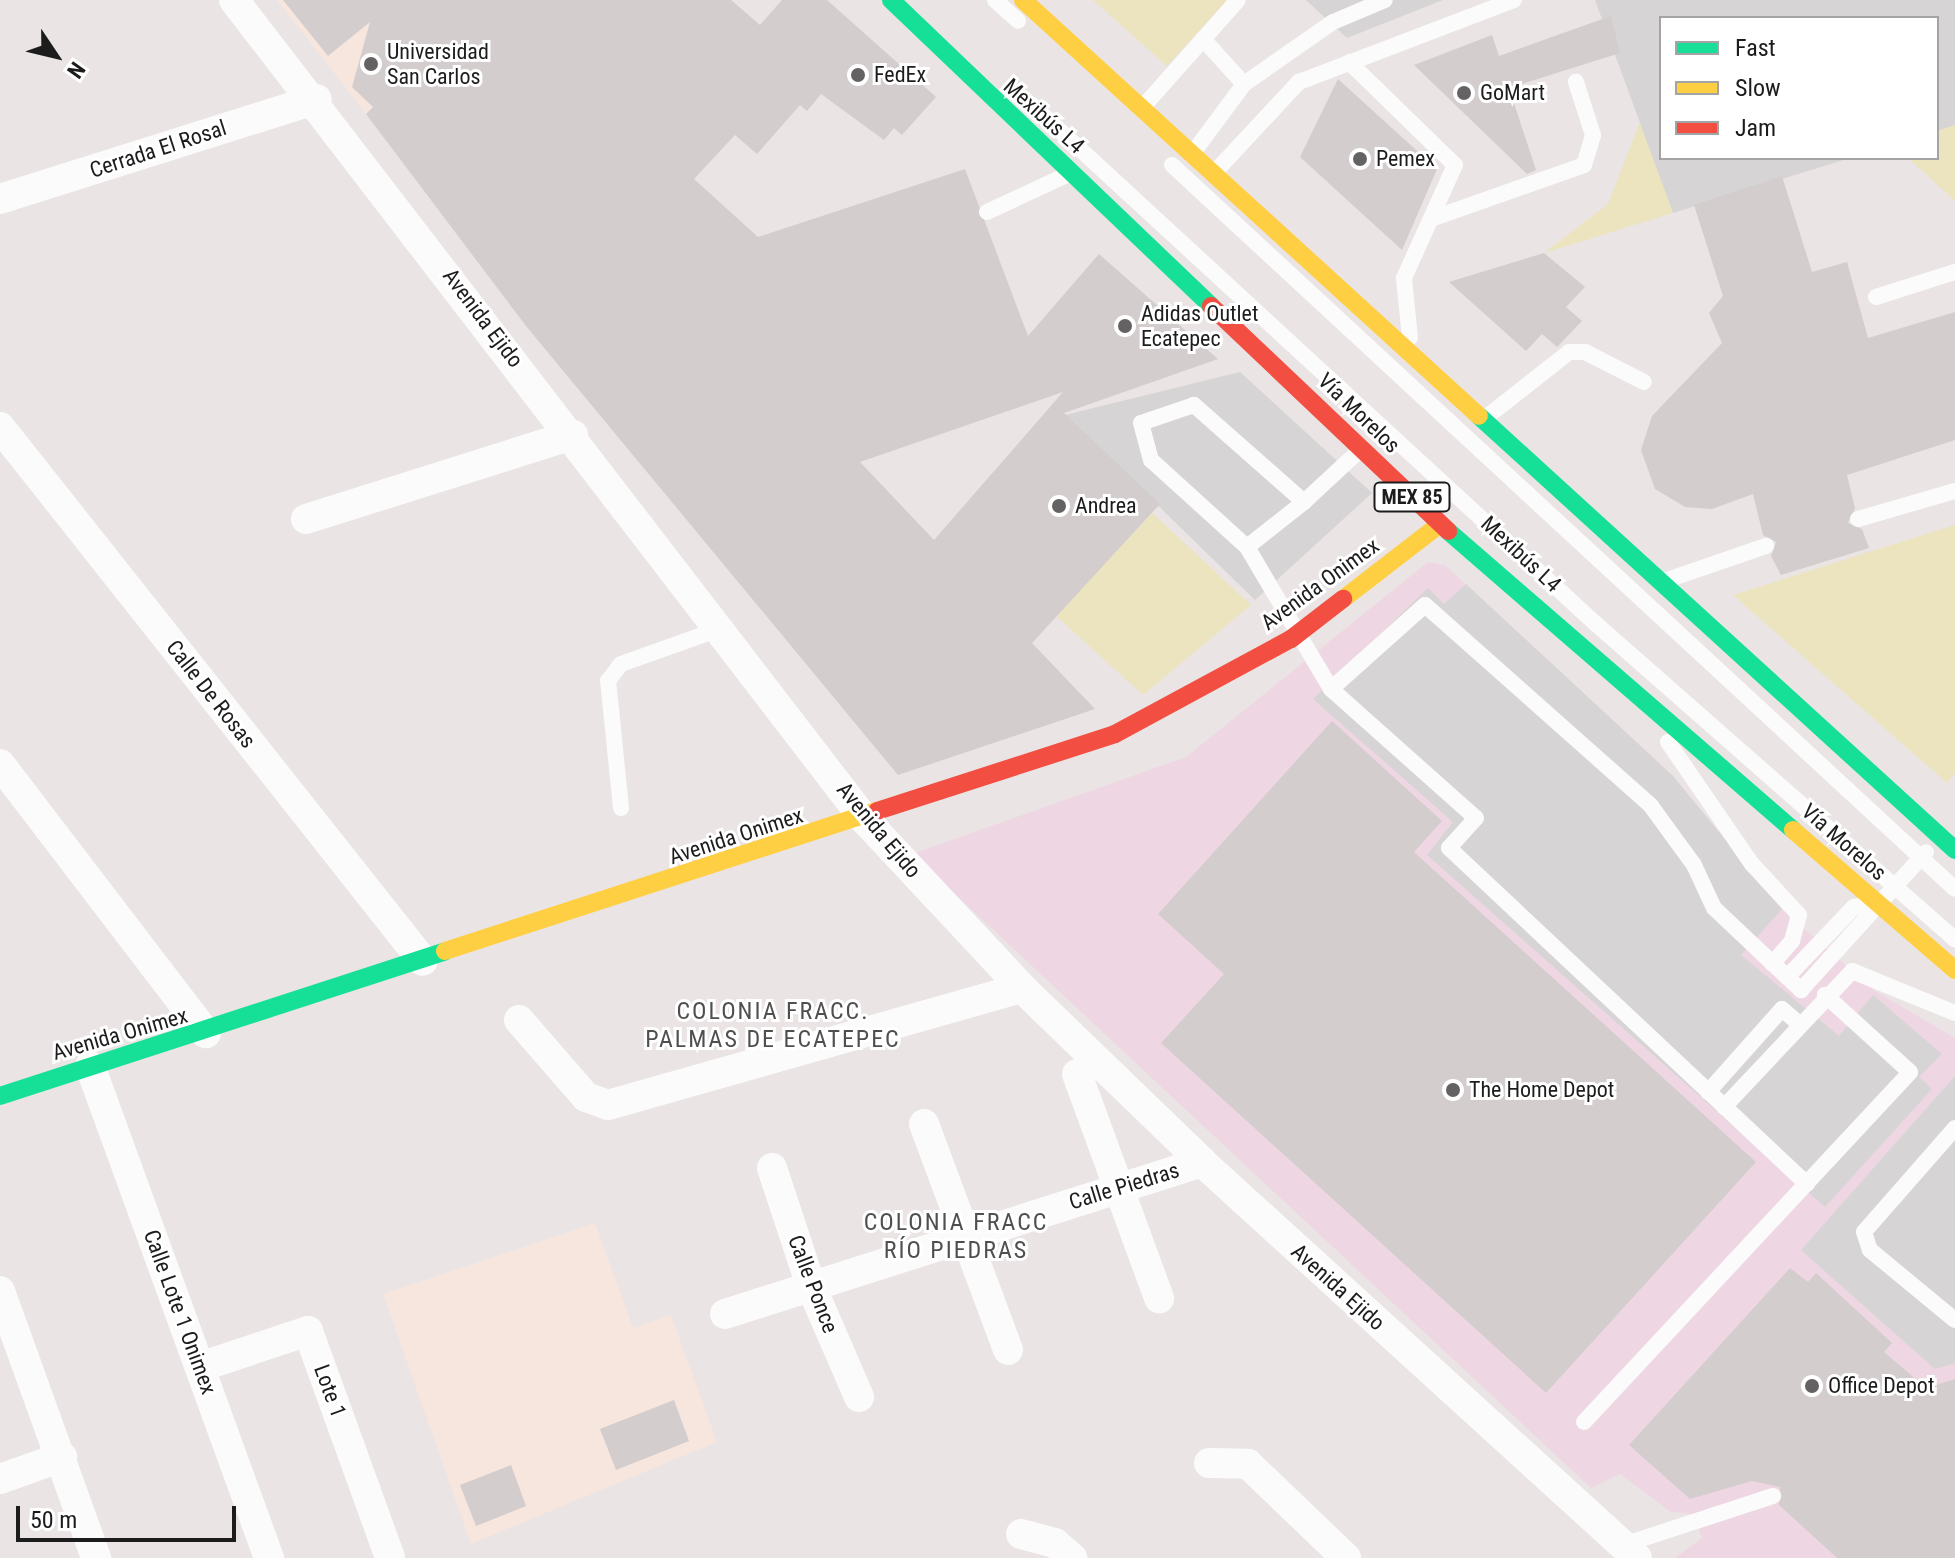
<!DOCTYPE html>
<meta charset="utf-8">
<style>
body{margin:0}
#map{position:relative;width:1955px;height:1558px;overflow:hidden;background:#eae4e4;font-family:"Roboto Condensed",sans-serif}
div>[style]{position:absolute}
.commercial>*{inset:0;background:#eed7e3}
.education>*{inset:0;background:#f6e6de}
.grass>*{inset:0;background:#ece4bf}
.parking>*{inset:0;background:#d6d4d4}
.building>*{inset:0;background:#d3cdce}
.lane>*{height:16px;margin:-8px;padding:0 8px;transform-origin:8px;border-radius:8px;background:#fcfbfb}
.street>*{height:30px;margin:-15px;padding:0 15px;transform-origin:15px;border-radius:15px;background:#fcfbfb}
.fast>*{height:18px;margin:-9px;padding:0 9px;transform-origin:9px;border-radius:9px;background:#16e098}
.slow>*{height:18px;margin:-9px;padding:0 9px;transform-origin:9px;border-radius:9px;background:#ffcf43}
.jam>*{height:18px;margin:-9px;padding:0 9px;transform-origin:9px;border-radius:9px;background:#f24e42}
.dots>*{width:22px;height:22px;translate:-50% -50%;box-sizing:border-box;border:4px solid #fff;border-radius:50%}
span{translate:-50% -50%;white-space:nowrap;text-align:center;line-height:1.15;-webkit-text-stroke:6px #fff;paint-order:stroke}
.shield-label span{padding:2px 6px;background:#fff;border:2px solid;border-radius:6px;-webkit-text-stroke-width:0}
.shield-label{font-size:20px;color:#1c1c1c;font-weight:700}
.poi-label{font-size:22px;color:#1c1c1c}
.left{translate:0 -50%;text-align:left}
.street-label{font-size:22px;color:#1c1c1c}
.neighbourhood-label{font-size:24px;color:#4f4f4f;letter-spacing:2px}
.legend{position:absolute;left:1659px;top:16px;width:280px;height:144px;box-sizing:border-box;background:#fff;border:2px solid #a4a4a4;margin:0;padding:10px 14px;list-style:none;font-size:24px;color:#1c1c1c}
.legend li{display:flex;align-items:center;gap:16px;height:40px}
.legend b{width:40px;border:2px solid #a4a4a4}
.north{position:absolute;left:16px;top:16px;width:80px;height:80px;-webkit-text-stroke:6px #fff;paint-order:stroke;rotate:125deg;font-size:22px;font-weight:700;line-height:32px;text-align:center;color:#1c1c1c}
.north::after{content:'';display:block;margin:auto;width:28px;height:36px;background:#1c1c1c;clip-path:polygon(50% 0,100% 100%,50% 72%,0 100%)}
.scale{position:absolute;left:16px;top:1506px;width:220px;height:36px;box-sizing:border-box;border:4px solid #1c1c1c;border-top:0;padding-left:10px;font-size:24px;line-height:28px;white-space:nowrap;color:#1c1c1c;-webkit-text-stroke:6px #fff;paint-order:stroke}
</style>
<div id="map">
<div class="commercial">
<i style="clip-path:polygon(1428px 562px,1445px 565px,1673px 776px,1782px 909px,1875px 991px,1955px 1038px,1955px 1558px,1675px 1558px,1702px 1538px,1694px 1514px,1671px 1512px,1620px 1474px,1591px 1488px,912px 854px,1186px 757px)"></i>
</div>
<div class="education">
<i style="clip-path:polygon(277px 0,451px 0,466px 13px,366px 114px)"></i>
<i style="clip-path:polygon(595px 1223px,633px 1328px,671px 1315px,717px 1442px,471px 1544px,383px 1294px)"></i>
</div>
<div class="grass">
<i style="clip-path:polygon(1093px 0,1227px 0,1167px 66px)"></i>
<i style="clip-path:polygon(1640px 122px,1673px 213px,1544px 253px,1608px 204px)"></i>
<i style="clip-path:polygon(1955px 125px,1955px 201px,1908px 158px,1937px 158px,1937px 131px)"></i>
<i style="clip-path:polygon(1152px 513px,1251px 605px,1143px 695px,1056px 616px)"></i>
<i style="clip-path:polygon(1955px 525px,1955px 773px,1947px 783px,1733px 595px)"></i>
</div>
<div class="parking">
<i style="clip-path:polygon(1306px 0,1443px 0,1347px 38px)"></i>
<i style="clip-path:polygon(1595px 0,1955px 0,1955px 125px,1937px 131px,1937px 18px,1661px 18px,1661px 158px,1850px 158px,1673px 213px)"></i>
<i style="clip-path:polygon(1240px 372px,1372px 493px,1255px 600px,1065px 415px)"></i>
<i style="clip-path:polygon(1466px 584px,1673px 776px,1782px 909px,1741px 955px,1839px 1036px,1873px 995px,1942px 1054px,1919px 1077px,1932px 1089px,1825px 1207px,1427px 855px,1453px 822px,1313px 699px,1428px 588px,1444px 604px)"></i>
<i style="clip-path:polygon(1955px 1076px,1955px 1363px,1935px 1369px,1801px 1250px)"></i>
</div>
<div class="building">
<i style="clip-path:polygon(evenodd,283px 0,731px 0,760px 25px,782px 0,827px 0,936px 97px,902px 135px,894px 128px,884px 140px,821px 94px,807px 111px,800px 105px,757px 154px,735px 135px,694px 179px,758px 237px,965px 169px,1028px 336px,1099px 254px,1218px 359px,1064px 413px,1160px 504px,1032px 643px,1095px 709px,898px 775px,526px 326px,366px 114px,373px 107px,352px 87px,370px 22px,328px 56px,283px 0,1063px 392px,934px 540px,860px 462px,1063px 392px)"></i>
<i style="clip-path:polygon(1611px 16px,1620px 53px,1509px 88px,1536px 170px,1527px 174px,1414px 65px,1492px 35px,1499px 56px)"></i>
<i style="clip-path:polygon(1338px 79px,1437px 169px,1402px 250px,1300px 157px)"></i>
<i style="clip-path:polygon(1782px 176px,1812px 272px,1847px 262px,1868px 338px,1955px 312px,1955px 440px,1847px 475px,1855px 508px,1848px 523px,1862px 529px,1869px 548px,1781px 575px,1771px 556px,1776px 542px,1763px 535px,1753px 494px,1712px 509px,1685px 507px,1655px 489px,1641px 450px,1652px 416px,1722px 343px,1709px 313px,1723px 296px,1694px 205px)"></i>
<i style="clip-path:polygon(1544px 253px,1585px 287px,1566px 307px,1582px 321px,1557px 347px,1542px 334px,1526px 351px,1449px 282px)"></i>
<i style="clip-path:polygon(1332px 721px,1442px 821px,1414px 852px,1756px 1162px,1546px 1393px,1161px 1043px,1224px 974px,1158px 914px)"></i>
<i style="clip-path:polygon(1790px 1268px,1808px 1282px,1816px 1273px,1892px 1343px,1884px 1352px,1926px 1388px,1955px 1379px,1955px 1558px,1837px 1558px,1779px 1505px,1780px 1487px,1752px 1481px,1690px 1499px,1629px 1445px)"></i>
<i style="clip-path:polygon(674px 1400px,689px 1441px,616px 1470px,600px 1429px)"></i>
<i style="clip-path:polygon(511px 1465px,526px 1506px,476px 1526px,460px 1485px)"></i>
</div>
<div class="lane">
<i style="left:995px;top:0;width:31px;rotate:42deg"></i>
<i style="left:1203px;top:39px;width:61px;rotate:47.7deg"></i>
<i style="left:1244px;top:84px;width:108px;rotate:-34.9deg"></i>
<i style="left:1333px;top:22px;width:56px;rotate:-22.9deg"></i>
<i style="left:1349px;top:62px;width:148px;rotate:44.2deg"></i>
<i style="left:1455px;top:165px;width:124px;rotate:114.3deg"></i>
<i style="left:1404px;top:278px;width:60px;rotate:84.3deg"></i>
<i style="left:1031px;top:104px;width:768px;rotate:42.63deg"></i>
<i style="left:1596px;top:624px;width:478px;rotate:41.3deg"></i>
<i style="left:1142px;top:108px;width:144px;rotate:-48.4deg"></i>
<i style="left:1192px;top:154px;width:87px;rotate:-53.4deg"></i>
<i style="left:1172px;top:165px;width:1066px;rotate:42.76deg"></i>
<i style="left:1214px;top:173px;width:125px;rotate:-47deg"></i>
<i style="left:1299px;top:82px;width:230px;rotate:-20.9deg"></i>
<i style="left:987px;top:212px;width:90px;rotate:-24.9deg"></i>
<i style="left:1431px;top:219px;width:162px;rotate:-19.4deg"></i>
<i style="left:1584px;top:165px;width:31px;rotate:-73deg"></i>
<i style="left:1593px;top:135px;width:56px;rotate:-107.8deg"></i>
<i style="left:1876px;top:297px;width:83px;rotate:-17.6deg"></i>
<i style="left:1484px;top:419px;width:108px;rotate:-38.2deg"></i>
<i style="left:1569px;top:352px;width:16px"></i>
<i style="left:1585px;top:352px;width:66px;rotate:27deg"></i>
<i style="left:1360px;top:450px;width:76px;rotate:137.1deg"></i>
<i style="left:1304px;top:502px;width:147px;rotate:-138.6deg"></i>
<i style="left:1194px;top:405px;width:56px;rotate:161.2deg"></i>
<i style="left:1141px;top:423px;width:38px;rotate:75deg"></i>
<i style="left:1151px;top:460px;width:130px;rotate:42.2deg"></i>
<i style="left:1247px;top:547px;width:165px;rotate:59.4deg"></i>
<i style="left:1331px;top:689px;width:194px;rotate:41.7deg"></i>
<i style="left:1476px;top:818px;width:40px;rotate:132deg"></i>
<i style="left:1449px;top:848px;width:491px;rotate:43.2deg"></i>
<i style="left:1858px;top:519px;width:101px;rotate:-16.1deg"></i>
<i style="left:1247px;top:547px;width:73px;rotate:-38.3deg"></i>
<i style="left:1667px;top:580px;width:105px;rotate:-19deg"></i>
<i style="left:1331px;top:689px;width:126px;rotate:-41.8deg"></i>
<i style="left:1425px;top:605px;width:302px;rotate:41.6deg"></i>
<i style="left:1651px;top:806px;width:73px;rotate:53.9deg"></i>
<i style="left:1694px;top:865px;width:47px;rotate:65.1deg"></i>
<i style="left:1714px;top:908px;width:120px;rotate:43.3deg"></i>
<i style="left:1801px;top:990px;width:186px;rotate:-47.8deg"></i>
<i style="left:1668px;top:742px;width:148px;rotate:55.5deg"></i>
<i style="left:1752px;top:864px;width:69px;rotate:47.3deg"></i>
<i style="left:1799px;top:915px;width:27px;rotate:105deg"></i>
<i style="left:1792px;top:941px;width:30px;rotate:131deg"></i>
<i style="left:621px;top:808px;width:128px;rotate:-95.8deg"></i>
<i style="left:608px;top:681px;width:21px;rotate:-53deg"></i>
<i style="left:621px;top:664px;width:107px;rotate:-19.6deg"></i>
<i style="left:1787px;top:977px;width:97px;rotate:-46.3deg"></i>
<i style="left:1854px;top:907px;width:15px;rotate:-8deg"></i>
<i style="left:1708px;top:1092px;width:111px;rotate:-48.3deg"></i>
<i style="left:1782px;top:1009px;width:23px;rotate:41deg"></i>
<i style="left:1724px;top:1107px;width:187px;rotate:-46.7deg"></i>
<i style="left:1852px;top:971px;width:111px;rotate:22.2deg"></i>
<i style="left:1955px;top:1128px;width:138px;rotate:131.2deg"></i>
<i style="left:1864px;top:1232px;width:19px;rotate:72deg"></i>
<i style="left:1870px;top:1250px;width:110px;rotate:39.5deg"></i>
<i style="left:1584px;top:1422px;width:478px;rotate:-47deg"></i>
<i style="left:1910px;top:1072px;width:115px;rotate:-137.8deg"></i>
<i style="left:1623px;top:1545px;width:158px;rotate:-18.1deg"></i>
</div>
<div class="street">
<i style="left:234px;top:0;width:1035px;rotate:52.42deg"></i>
<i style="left:865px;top:820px;width:230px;rotate:46.9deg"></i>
<i style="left:1022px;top:988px;width:250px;rotate:44deg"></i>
<i style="left:1202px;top:1162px;width:588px;rotate:42.31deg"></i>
<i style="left:0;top:199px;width:332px;rotate:-17.5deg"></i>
<i style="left:0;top:427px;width:681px;rotate:51.62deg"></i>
<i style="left:306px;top:519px;width:280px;rotate:-17.5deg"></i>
<i style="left:0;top:764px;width:339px;rotate:52.6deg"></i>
<i style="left:519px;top:1020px;width:102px;rotate:49deg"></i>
<i style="left:586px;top:1097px;width:23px;rotate:20deg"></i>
<i style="left:608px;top:1105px;width:430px;rotate:-15.8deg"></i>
<i style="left:90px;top:1066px;width:524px;rotate:70.01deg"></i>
<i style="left:1077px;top:1074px;width:239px;rotate:69.9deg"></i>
<i style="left:924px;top:1124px;width:241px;rotate:69.6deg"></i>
<i style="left:772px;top:1168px;width:124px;rotate:71.7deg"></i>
<i style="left:811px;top:1286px;width:121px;rotate:66.6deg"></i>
<i style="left:0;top:1291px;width:284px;rotate:70.2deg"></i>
<i style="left:725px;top:1314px;width:501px;rotate:-17.67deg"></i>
<i style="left:200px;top:1367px;width:114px;rotate:-18.4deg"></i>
<i style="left:308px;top:1331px;width:241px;rotate:70.1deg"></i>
<i style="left:1209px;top:1463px;width:39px;rotate:1deg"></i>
<i style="left:1248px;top:1464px;width:136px;rotate:43.8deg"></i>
<i style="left:0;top:1479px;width:66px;rotate:-19.5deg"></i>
<i style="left:1021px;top:1534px;width:35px;rotate:15deg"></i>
<i style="left:1055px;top:1543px;width:23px;rotate:41deg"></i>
</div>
<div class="fast">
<i style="left:891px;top:0;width:443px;rotate:43.7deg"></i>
<i style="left:1479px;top:416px;width:644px;rotate:42.36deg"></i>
<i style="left:1448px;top:531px;width:457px;rotate:40.9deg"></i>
<i style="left:0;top:1096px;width:468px;rotate:-18deg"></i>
</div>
<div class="slow">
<i style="left:1023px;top:0;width:617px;rotate:42.37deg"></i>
<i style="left:1343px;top:599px;width:123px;rotate:-37.7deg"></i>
<i style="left:1793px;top:830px;width:214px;rotate:40.8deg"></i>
<i style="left:445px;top:951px;width:454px;rotate:-18deg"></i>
</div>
<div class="jam">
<i style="left:1211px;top:306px;width:327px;rotate:43.5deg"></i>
<i style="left:877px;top:811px;width:250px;rotate:-17.9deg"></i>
<i style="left:1115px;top:734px;width:200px;rotate:-28.4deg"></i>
<i style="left:1291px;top:639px;width:66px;rotate:-37.6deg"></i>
</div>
<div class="dots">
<i style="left:371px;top:64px;background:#646262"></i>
<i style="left:858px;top:75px;background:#646262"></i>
<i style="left:1464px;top:93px;background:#646262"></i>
<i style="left:1360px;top:159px;background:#646262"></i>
<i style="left:1125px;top:326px;background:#646262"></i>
<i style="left:1059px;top:506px;background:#646262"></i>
<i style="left:1453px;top:1090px;background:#646262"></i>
<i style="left:1812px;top:1386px;background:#646262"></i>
</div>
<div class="shield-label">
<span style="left:1412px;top:497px">MEX 85</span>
</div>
<div class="poi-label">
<span class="left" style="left:387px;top:64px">Universidad<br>San Carlos</span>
<span class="left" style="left:874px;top:75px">FedEx</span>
<span class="left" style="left:1480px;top:93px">GoMart</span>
<span class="left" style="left:1376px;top:159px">Pemex</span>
<span class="left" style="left:1141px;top:326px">Adidas Outlet<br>Ecatepec</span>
<span class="left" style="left:1075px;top:506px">Andrea</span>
<span class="left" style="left:1469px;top:1090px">The Home Depot</span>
<span class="left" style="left:1828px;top:1386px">Office Depot</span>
</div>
<div class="street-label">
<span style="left:1044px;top:116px;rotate:42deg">Mexibús L4</span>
<span style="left:158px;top:149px;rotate:-18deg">Cerrada El Rosal</span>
<span style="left:483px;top:318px;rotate:53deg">Avenida Ejido</span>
<span style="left:1359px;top:413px;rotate:44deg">Vía Morelos</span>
<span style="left:1521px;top:554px;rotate:43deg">Mexibús L4</span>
<span style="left:1320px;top:584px;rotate:-36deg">Avenida Onimex</span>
<span style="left:211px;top:694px;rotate:52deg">Calle De Rosas</span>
<span style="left:879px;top:830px;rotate:50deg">Avenida Ejido</span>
<span style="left:736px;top:836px;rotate:-18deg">Avenida Onimex</span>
<span style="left:1844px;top:842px;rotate:41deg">Vía Morelos</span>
<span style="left:120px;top:1034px;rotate:-16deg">Avenida Onimex</span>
<span style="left:1124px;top:1186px;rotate:-17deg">Calle Piedras</span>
<span style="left:813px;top:1284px;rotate:69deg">Calle Ponce</span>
<span style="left:1338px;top:1287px;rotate:42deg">Avenida Ejido</span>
<span style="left:180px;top:1312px;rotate:70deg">Calle Lote 1 Onimex</span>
<span style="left:330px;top:1391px;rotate:70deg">Lote 1</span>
</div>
<div class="neighbourhood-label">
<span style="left:773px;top:1026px">COLONIA FRACC.<br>PALMAS DE ECATEPEC</span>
<span style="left:956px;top:1237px">COLONIA FRACC<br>RÍO PIEDRAS</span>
</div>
<ul class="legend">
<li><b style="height:10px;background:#16e098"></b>Fast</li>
<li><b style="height:10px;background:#ffcf43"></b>Slow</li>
<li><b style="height:10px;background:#f24e42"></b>Jam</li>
</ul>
<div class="north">N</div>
<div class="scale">50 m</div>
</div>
